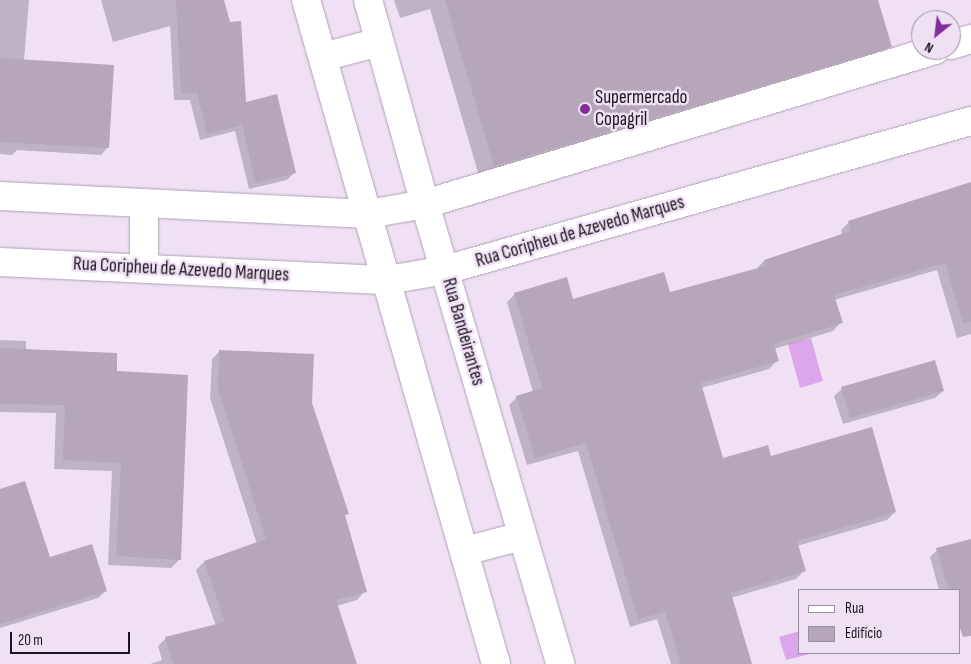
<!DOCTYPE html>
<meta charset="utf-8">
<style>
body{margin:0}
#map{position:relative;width:971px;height:664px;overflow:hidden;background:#efe0f4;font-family:"Sofia Sans Condensed",sans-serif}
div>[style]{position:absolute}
.water>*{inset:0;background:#dca6ed}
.shadow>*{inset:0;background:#0003}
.building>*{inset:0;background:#b5a6b9}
.roads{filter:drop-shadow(0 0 1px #afa1b4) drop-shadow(0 0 1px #afa1b4)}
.minor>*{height:28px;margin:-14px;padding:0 14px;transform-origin:14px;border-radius:14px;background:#fff}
.dots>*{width:14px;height:14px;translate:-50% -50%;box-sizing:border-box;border:2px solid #efe0f4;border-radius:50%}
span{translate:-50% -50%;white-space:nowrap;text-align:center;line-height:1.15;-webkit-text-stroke:5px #efe0f4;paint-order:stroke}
.poi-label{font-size:19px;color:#1b161d}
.left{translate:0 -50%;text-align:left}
.street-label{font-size:19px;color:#1b161d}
.legend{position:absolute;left:798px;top:589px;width:162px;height:65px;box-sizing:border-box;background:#efe0f4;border:1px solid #9a8f9e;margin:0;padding:6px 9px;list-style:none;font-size:15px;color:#1b161d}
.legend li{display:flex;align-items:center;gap:10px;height:25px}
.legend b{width:25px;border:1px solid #9a8f9e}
.north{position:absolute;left:911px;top:10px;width:50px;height:50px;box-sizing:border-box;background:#efe0f4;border:1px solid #9a8f9e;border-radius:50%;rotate:209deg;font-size:14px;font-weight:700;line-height:20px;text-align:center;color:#1b161d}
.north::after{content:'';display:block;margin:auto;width:18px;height:22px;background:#832d9b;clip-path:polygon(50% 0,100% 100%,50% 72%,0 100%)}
.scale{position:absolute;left:10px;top:632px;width:120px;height:22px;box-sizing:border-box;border:2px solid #1b161d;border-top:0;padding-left:6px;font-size:15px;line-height:18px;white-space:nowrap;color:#1b161d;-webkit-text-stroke:4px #efe0f4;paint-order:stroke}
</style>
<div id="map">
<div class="water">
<i style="clip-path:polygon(811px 338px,823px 381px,800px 388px,788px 344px)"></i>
<i style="clip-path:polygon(800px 631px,800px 653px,814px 653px,786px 660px,779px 637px)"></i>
</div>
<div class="shadow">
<i style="clip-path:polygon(0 0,29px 0,24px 60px,108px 147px,101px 155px,17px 150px,12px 155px,0 154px)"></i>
<i style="clip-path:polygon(101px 0,222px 0,245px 103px,294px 173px,287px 180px,249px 189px,235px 131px,200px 140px,190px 100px,174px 100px,170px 26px,113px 42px)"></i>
<i style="clip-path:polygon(394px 0,877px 0,890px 46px,876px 61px,480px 179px,430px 9px,400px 18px)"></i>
<i style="clip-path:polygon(971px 183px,971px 334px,957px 338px,937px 270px,834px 300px,841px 322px,833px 331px,774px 349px,777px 361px,769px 369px,701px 388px,722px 460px,770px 458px,895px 512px,887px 520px,797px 546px,804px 571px,796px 579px,731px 598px,750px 664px,671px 664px,657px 619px,630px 627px,578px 451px,527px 465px,509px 405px,517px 397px,533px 392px,507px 302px,515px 294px,572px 300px,670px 293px,756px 269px,764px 261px,842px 236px,841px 230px,849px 222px)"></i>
<i style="clip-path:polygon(0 340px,26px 341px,26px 350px,115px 372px,180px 559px,171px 568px,108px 565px,112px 471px,54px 469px,56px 413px,0 412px)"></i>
<i style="clip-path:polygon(220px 351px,311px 403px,347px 513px,344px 516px,365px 591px,357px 600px,337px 606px,356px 664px,150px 664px,162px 660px,158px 646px,166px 638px,216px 626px,196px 570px,204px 562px,257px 544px,210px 398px,212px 359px)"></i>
<i style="clip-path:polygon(842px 389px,943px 391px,935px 398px,843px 424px,834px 396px)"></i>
<i style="clip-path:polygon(0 491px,49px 558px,106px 591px,98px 598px,0 628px)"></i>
<i style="clip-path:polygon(971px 540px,971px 593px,960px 597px,960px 590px,939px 590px,930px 557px,937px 550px)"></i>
</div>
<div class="building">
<i style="clip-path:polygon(176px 0,224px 0,230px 22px,241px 21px,246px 102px,277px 94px,296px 173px,256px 183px,242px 125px,207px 134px,197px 93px,181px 94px)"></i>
<i style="clip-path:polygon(445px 0,878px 0,892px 47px,494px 166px)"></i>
<i style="clip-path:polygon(0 58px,114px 65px,109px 148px,0 142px)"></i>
<i style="clip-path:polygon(971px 182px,971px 322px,963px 323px,945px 263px,834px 295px,843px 323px,774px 344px,779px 361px,701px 383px,723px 458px,768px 445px,771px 456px,872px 427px,896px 512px,797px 541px,806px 571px,731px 593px,752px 664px,681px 664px,665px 612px,638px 619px,586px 443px,535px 458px,516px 396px,542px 388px,514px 293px,567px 277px,573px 299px,664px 272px,670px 292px,766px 266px,764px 260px,851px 231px,848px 221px)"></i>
<i style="clip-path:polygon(0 348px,117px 353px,117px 371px,188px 375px,181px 560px,116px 556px,121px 463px,63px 460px,65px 405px,0 404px)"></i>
<i style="clip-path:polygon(219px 350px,314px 354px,312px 403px,349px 514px,345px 515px,367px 592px,336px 600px,357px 664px,173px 664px,165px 637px,225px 622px,204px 561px,266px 539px,218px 389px)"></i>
<i style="clip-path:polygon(935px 360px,944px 391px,850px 418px,841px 387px)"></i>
<i style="clip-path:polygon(25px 481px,50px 557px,92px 544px,107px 591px,0 624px,0 489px)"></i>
<i style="clip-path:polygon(971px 539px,971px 636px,963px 637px,960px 628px,960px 590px,949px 590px,936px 548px)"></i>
</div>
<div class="roads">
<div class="minor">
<i style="left:306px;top:0;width:691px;rotate:74.03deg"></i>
<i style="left:368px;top:0;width:212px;rotate:74.4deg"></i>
<i style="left:425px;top:204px;width:479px;rotate:73.6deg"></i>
<i style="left:951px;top:45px;width:21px;rotate:-17deg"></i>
<i style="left:323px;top:57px;width:58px;rotate:-15deg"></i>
<i style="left:0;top:196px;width:368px;rotate:2.8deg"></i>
<i style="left:368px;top:214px;width:58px;rotate:-10deg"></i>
<i style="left:425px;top:204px;width:533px;rotate:-16.8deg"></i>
<i style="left:144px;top:203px;width:65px;rotate:90deg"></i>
<i style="left:0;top:262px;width:388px;rotate:2.7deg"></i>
<i style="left:388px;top:280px;width:58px;rotate:-10deg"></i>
<i style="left:445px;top:270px;width:547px;rotate:-15.82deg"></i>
<i style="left:465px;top:551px;width:59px;rotate:-14.7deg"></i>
</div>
</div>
<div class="dots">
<i style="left:585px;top:109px;background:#832d9b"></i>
</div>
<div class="poi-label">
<span class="left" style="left:595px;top:109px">Supermercado<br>Copagril</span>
</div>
<div class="street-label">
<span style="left:580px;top:232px;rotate:-16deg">Rua Coripheu de Azevedo Marques</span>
<span style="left:181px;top:270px;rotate:3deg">Rua Coripheu de Azevedo Marques</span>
<span style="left:463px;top:332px;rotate:74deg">Rua Bandeirantes</span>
</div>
<ul class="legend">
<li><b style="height:6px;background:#fff"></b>Rua</li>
<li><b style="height:14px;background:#b5a6b9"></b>Edifício</li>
</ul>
<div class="north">N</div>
<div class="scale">20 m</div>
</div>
